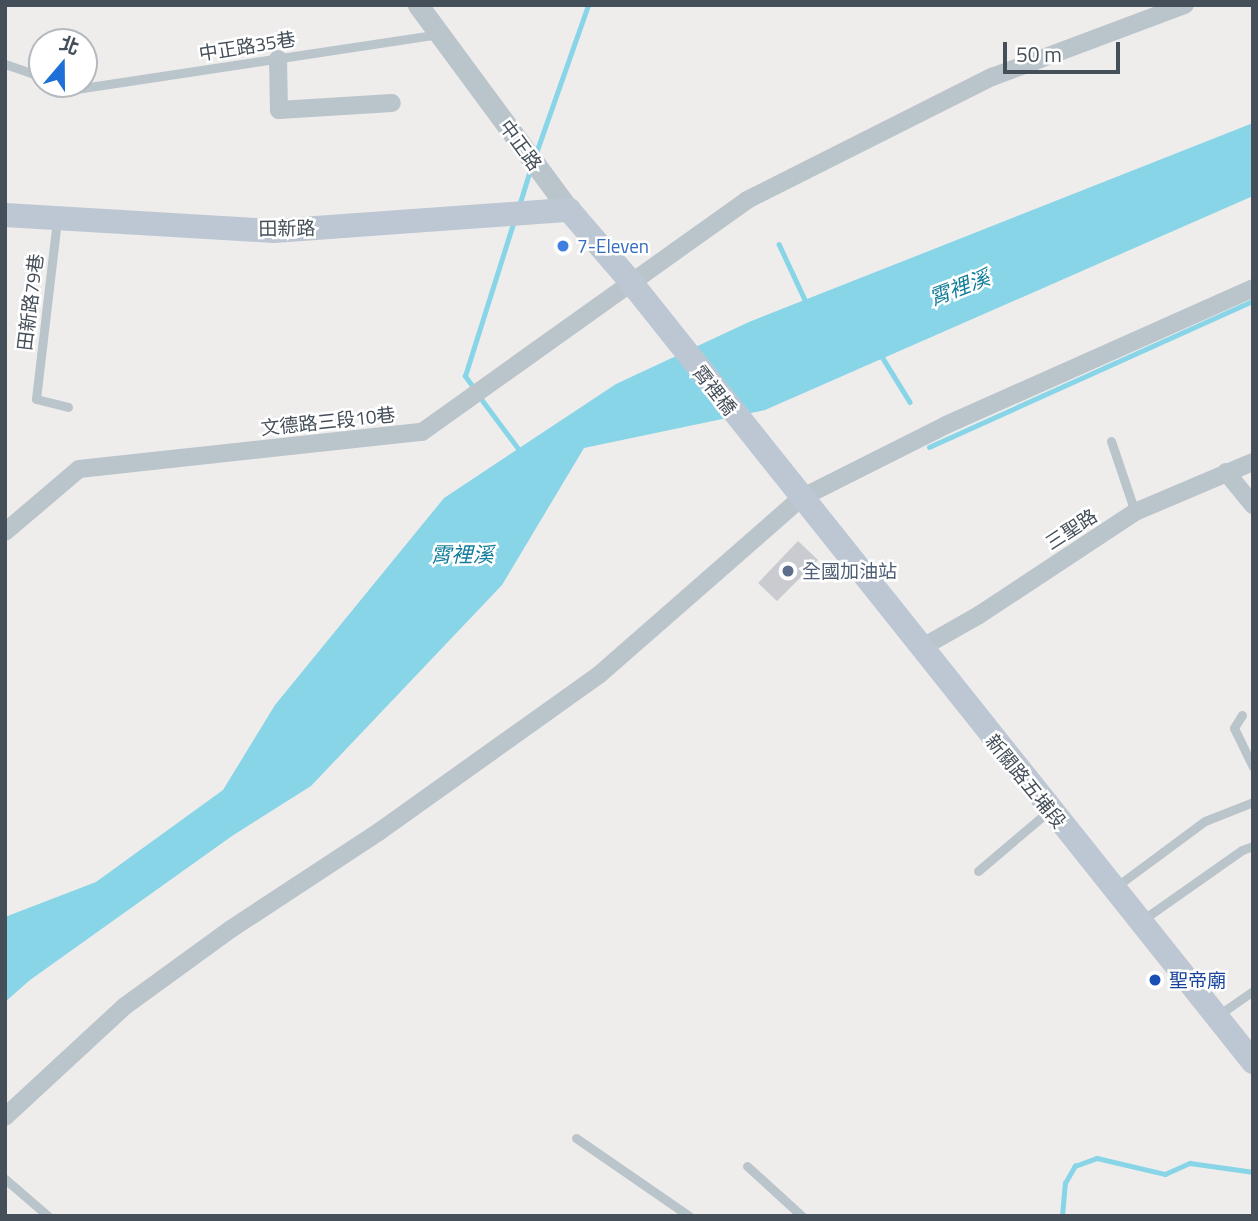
<!DOCTYPE html>
<meta charset="utf-8">
<style>
body{margin:0}
#map{position:relative;width:1258px;height:1221px;overflow:hidden;background:#efecec;font-family:"Titillium Web","Noto Sans TC",sans-serif}
div>[style]{position:absolute}
.water>*{inset:0;background:#88d5e8}
.stream>*{height:4.5px;margin:-2.25px;padding:0 2.25px;transform-origin:2.25px;border-radius:2.25px;background:#88d5e8}
.building>*{inset:0;background:#c9cbd1}
.service>*{height:9px;margin:-4.5px;padding:0 4.5px;transform-origin:4.5px;border-radius:4.5px;background:#bac4cb}
.minor>*{height:18px;margin:-9px;padding:0 9px;transform-origin:9px;border-radius:9px;background:#bac4cb}
.tertiary>*{height:21px;margin:-10.5px;padding:0 10.5px;transform-origin:10.5px;border-radius:10.5px;background:#bac4cb}
.secondary>*{height:24px;margin:-12px;padding:0 12px;transform-origin:12px;border-radius:12px;background:#bdc7d3}
.dots>*{width:19px;height:19px;translate:-50% -50%;box-sizing:border-box;border:4px solid #fff;border-radius:50%}
span{translate:-50% -50%;white-space:nowrap;text-align:center;line-height:1.15;-webkit-text-stroke:5px #fff;paint-order:stroke}
.street-label{font-size:19px;color:#454f59}
.shop-label{font-size:19px;color:#366cbe}
.left{translate:0 -50%;text-align:left}
.service-label{font-size:19px;color:#4e5e75}
.transit-label{font-size:19px;color:#164399}
.water-label{font-size:21px;color:#107d9a;font-style:italic}
.frame{position:absolute;inset:0;border:7px solid #454f59;pointer-events:none}
.north{position:absolute;left:28px;top:28px;width:70px;height:70px;box-sizing:border-box;background:#fff;border:2px solid #b5b9bd;border-radius:50%;rotate:20deg;font-size:19px;font-weight:700;line-height:28px;text-align:center;color:#454f59}
.north::after{content:'';display:block;margin:auto;width:24px;height:32px;background:#1e6fd7;clip-path:polygon(50% 0,100% 100%,50% 72%,0 100%)}
.scale{position:absolute;left:1003px;top:42px;width:117px;height:32px;box-sizing:border-box;border:4px solid #454f59;border-top:0;padding-left:9px;font-size:21px;line-height:24px;white-space:nowrap;color:#454f59;-webkit-text-stroke:5px #fff;paint-order:stroke}
</style>
<div id="map">
<div class="water">
<i style="clip-path:polygon(1253px 123px,1253px 196px,765px 410px,584px 448px,502px 585px,311px 786px,232px 836px,30px 980px,5px 1002px,5px 917px,96px 882px,223px 790px,275px 705px,444px 498px,616px 384px,749px 322px)"></i>
</div>
<div class="stream">
<i style="left:536px;top:153px;width:157px;rotate:-70.6deg"></i>
<i style="left:519px;top:206px;width:37px;rotate:-73deg"></i>
<i style="left:779px;top:244px;width:66px;rotate:65deg"></i>
<i style="left:881px;top:355px;width:55px;rotate:58.3deg"></i>
<i style="left:475px;top:390px;width:17px;rotate:-126deg"></i>
<i style="left:465px;top:376px;width:163px;rotate:-72.5deg"></i>
<i style="left:480px;top:397px;width:69px;rotate:53.3deg"></i>
<i style="left:929px;top:447px;width:355px;rotate:-24.3deg"></i>
<i style="left:1062px;top:1216px;width:33px;rotate:-85deg"></i>
<i style="left:1065px;top:1183px;width:20px;rotate:-60deg"></i>
<i style="left:1075px;top:1166px;width:23px;rotate:-20deg"></i>
<i style="left:1097px;top:1158px;width:70px;rotate:13.2deg"></i>
<i style="left:1165px;top:1174px;width:27px;rotate:-24deg"></i>
<i style="left:1190px;top:1163px;width:64px;rotate:8.1deg"></i>
</div>
<div class="building">
<i style="clip-path:polygon(798px 541px,818px 560px,777px 601px,758px 583px)"></i>
</div>
<div class="service">
<i style="left:5px;top:64px;width:39px;rotate:19deg"></i>
<i style="left:62px;top:84px;width:15px;rotate:20deg"></i>
<i style="left:76px;top:89px;width:367px;rotate:-8.6deg"></i>
<i style="left:57px;top:220px;width:180px;rotate:96.7deg"></i>
<i style="left:36px;top:399px;width:33px;rotate:14deg"></i>
<i style="left:1111px;top:441px;width:75px;rotate:71.3deg"></i>
<i style="left:1242px;top:715px;width:15px;rotate:122deg"></i>
<i style="left:1234px;top:728px;width:43px;rotate:64deg"></i>
<i style="left:978px;top:871px;width:94px;rotate:-40.3deg"></i>
<i style="left:1117px;top:886px;width:109px;rotate:-36.5deg"></i>
<i style="left:1205px;top:821px;width:52px;rotate:-21.6deg"></i>
<i style="left:1141px;top:921px;width:123px;rotate:-35.1deg"></i>
<i style="left:1242px;top:850px;width:12px;rotate:-20deg"></i>
<i style="left:1217px;top:1016px;width:44px;rotate:-34.8deg"></i>
<i style="left:576px;top:1138px;width:137px;rotate:34.6deg"></i>
<i style="left:747px;top:1166px;width:74px;rotate:42.3deg"></i>
<i style="left:5px;top:1179px;width:57px;rotate:40.7deg"></i>
</div>
<div class="minor">
<i style="left:278px;top:59px;width:51px;rotate:88.9deg"></i>
<i style="left:279px;top:110px;width:113px;rotate:-3.5deg"></i>
<i style="left:1226px;top:472px;width:43px;rotate:50.7deg"></i>
<i style="left:5px;top:532px;width:97px;rotate:-40.4deg"></i>
<i style="left:79px;top:469px;width:345px;rotate:-6.2deg"></i>
<i style="left:422px;top:432px;width:399px;rotate:-35.5deg"></i>
<i style="left:747px;top:200px;width:274px;rotate:-26.7deg"></i>
<i style="left:992px;top:77px;width:206px;rotate:-20.5deg"></i>
<i style="left:921px;top:648px;width:67px;rotate:-29.6deg"></i>
<i style="left:979px;top:615px;width:187px;rotate:-33.4deg"></i>
<i style="left:1135px;top:512px;width:128px;rotate:-23deg"></i>
<i style="left:5px;top:1117px;width:163px;rotate:-42.8deg"></i>
<i style="left:125px;top:1006px;width:131px;rotate:-36deg"></i>
<i style="left:231px;top:929px;width:178px;rotate:-33.3deg"></i>
<i style="left:380px;top:831px;width:270px;rotate:-35.5deg"></i>
<i style="left:600px;top:674px;width:267px;rotate:-41.2deg"></i>
<i style="left:801px;top:498px;width:162px;rotate:-26.7deg"></i>
<i style="left:946px;top:425px;width:336px;rotate:-24deg"></i>
</div>
<div class="tertiary">
<i style="left:418px;top:5px;width:255px;rotate:53.6deg"></i>
</div>
<div class="secondary">
<i style="left:5px;top:215px;width:269px;rotate:3.4deg"></i>
<i style="left:274px;top:231px;width:296px;rotate:-4.1deg"></i>
<i style="left:569px;top:210px;width:94px;rotate:49.3deg"></i>
<i style="left:630px;top:281px;width:999px;rotate:51.42deg"></i>
</div>
<div class="dots">
<i style="left:563px;top:246px;background:#3f7fe0"></i>
<i style="left:788px;top:571px;background:#5c6f8a"></i>
<i style="left:1155px;top:980px;background:#1a4fb4"></i>
</div>
<div class="street-label">
<span style="left:247px;top:46px;rotate:-9deg">中正路35巷</span>
<span style="left:521px;top:145px;rotate:54deg">中正路</span>
<span style="left:287px;top:228px;rotate:-1deg">田新路</span>
<span style="left:30px;top:302px;rotate:-83deg">田新路79巷</span>
<span style="left:715px;top:390px;rotate:52deg">霄裡橋</span>
<span style="left:328px;top:421px;rotate:-6deg">文德路三段10巷</span>
<span style="left:1071px;top:529px;rotate:-33deg">三聖路</span>
<span style="left:1026px;top:781px;rotate:51deg">新關路五埔段</span>
</div>
<div class="shop-label">
<span class="left" style="left:577px;top:246px">7-Eleven</span>
</div>
<div class="service-label">
<span class="left" style="left:802px;top:571px">全國加油站</span>
</div>
<div class="transit-label">
<span class="left" style="left:1169px;top:980px">聖帝廟</span>
</div>
<div class="water-label">
<span style="left:959px;top:287px;rotate:-21deg">霄裡溪</span>
<span style="left:462px;top:554px">霄裡溪</span>
</div>
<div class="frame"></div>
<div class="north">北</div>
<div class="scale">50 m</div>
</div>
